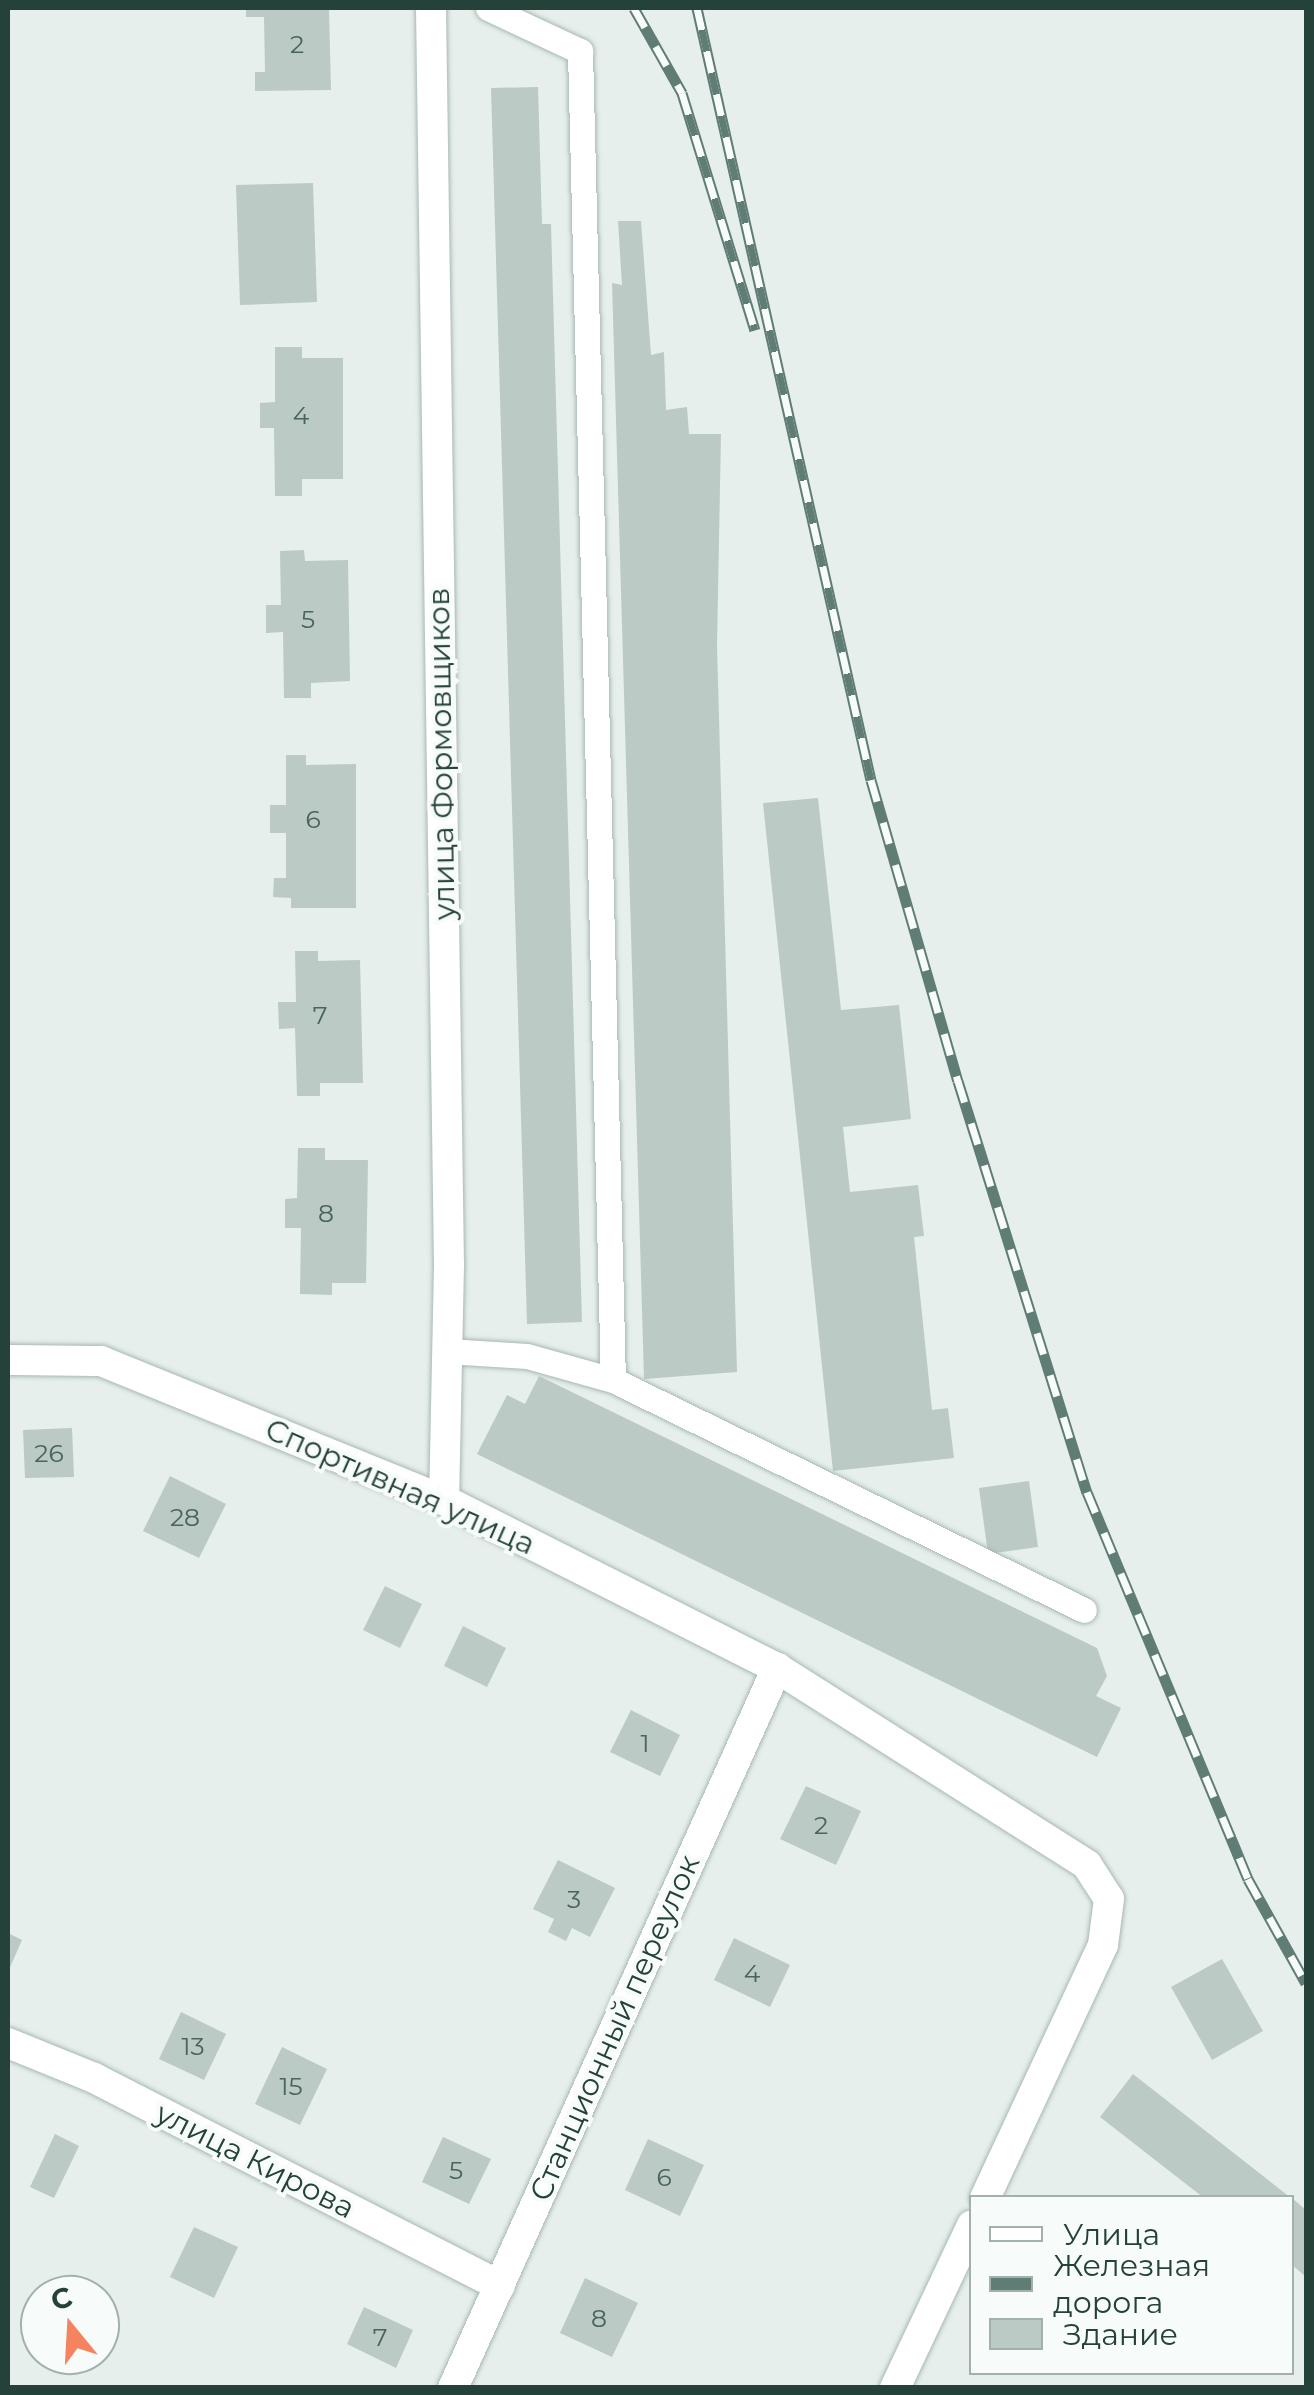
<!DOCTYPE html>
<meta charset="utf-8">
<style>
body{margin:0}
#map{position:relative;width:1314px;height:2395px;overflow:hidden;background:#e6efeb;font-family:Montserrat,sans-serif}
div>[style]{position:absolute}
.building>*{inset:0;background:#bbcac4}
.roads{filter:drop-shadow(0 0 2px #a8b8b2) drop-shadow(0 0 2px #a8b8b2)}
.lane>*{height:25px;margin:-12.5px;padding:0 12.5px;transform-origin:12.5px;border-radius:12.5px;background:#fff}
.street>*{height:30px;margin:-15px;padding:0 15px;transform-origin:15px;border-radius:15px;background:#fff}
.rail>*{height:11px;margin-top:-5.5px;transform-origin:0;background:repeating-linear-gradient(90deg,#f7fbf9 0 22px,#5f7d75 0 44px);box-sizing:border-box;border-block:2px solid #5f7d75}
span{translate:-50% -50%;white-space:nowrap;text-align:center;line-height:1.15;-webkit-text-stroke:8px #f7fbf9;paint-order:stroke}
.number-label{font-size:25px;color:#4a645c}
.number-label span{-webkit-text-stroke-width:0}
.street-label{font-size:30px;color:#24423a}
.frame{position:absolute;inset:0;border:10px solid #24423a;pointer-events:none}
.legend{position:absolute;left:969px;top:2195px;width:325px;height:180px;box-sizing:border-box;background:#f7fbf9;border:2px solid #a3b1ad;margin:0;padding:12px 18px;list-style:none;font-size:30px;color:#24423a}
.legend li{display:flex;align-items:center;gap:20px;height:50px}
.legend b{width:50px;border:2px solid #a3b1ad}
.north{position:absolute;left:20px;top:2275px;width:100px;height:100px;box-sizing:border-box;background:#f7fbf9;border:2px solid #a3b1ad;border-radius:50%;rotate:342deg;font-size:28px;font-weight:700;line-height:40px;text-align:center;color:#24423a}
.north::after{content:'';display:block;margin:auto;width:35px;height:45px;background:#f4845f;clip-path:polygon(50% 0,100% 100%,50% 72%,0 100%)}
</style>
<div id="map">
<div class="building">
<i style="clip-path:polygon(246px 8px,329px 8px,331px 90px,255px 91px,255px 72px,265px 72px,264px 17px,246px 17px)"></i>
<i style="clip-path:polygon(538px 87px,542px 224px,551px 224px,582px 1322px,527px 1324px,491px 88px)"></i>
<i style="clip-path:polygon(313px 183px,317px 302px,240px 305px,236px 185px)"></i>
<i style="clip-path:polygon(618px 221px,641px 221px,651px 355px,664px 352px,666px 410px,687px 407px,689px 434px,721px 434px,717px 645px,737px 1372px,644px 1379px,612px 283px,622px 285px)"></i>
<i style="clip-path:polygon(275px 347px,302px 347px,302px 358px,343px 358px,343px 479px,302px 479px,302px 496px,275px 496px,274px 428px,260px 428px,260px 403px,275px 402px)"></i>
<i style="clip-path:polygon(304px 550px,305px 561px,348px 560px,350px 681px,311px 683px,311px 698px,284px 698px,283px 632px,266px 633px,266px 605px,281px 605px,280px 551px)"></i>
<i style="clip-path:polygon(286px 755px,306px 755px,306px 765px,356px 764px,356px 908px,291px 908px,291px 898px,273px 897px,274px 878px,286px 878px,286px 833px,270px 833px,270px 805px,286px 805px)"></i>
<i style="clip-path:polygon(818px 798px,841px 1010px,899px 1005px,911px 1119px,843px 1127px,850px 1192px,918px 1185px,924px 1236px,914px 1237px,932px 1410px,948px 1408px,954px 1458px,833px 1471px,763px 803px)"></i>
<i style="clip-path:polygon(295px 951px,318px 951px,318px 961px,360px 960px,363px 1083px,320px 1083px,320px 1096px,297px 1096px,295px 1028px,279px 1029px,278px 1002px,296px 1002px)"></i>
<i style="clip-path:polygon(298px 1148px,325px 1148px,325px 1160px,368px 1160px,366px 1283px,332px 1283px,332px 1295px,300px 1294px,301px 1228px,285px 1228px,285px 1199px,297px 1198px)"></i>
<i style="clip-path:polygon(539px 1376px,1097px 1648px,1107px 1676px,1096px 1696px,1121px 1708px,1097px 1757px,477px 1454px,507px 1395px,525px 1404px)"></i>
<i style="clip-path:polygon(72px 1428px,74px 1477px,25px 1478px,23px 1430px)"></i>
<i style="clip-path:polygon(170px 1476px,226px 1504px,199px 1558px,143px 1531px)"></i>
<i style="clip-path:polygon(1029px 1481px,1038px 1547px,988px 1554px,979px 1488px)"></i>
<i style="clip-path:polygon(385px 1586px,422px 1604px,400px 1648px,363px 1630px)"></i>
<i style="clip-path:polygon(463px 1626px,506px 1648px,487px 1687px,444px 1666px)"></i>
<i style="clip-path:polygon(631px 1710px,680px 1735px,660px 1776px,610px 1752px)"></i>
<i style="clip-path:polygon(806px 1786px,861px 1811px,836px 1865px,780px 1839px)"></i>
<i style="clip-path:polygon(558px 1860px,615px 1888px,590px 1937px,572px 1928px,566px 1941px,548px 1932px,554px 1919px,533px 1909px)"></i>
<i style="clip-path:polygon(8px 1933px,22px 1940px,8px 1972px)"></i>
<i style="clip-path:polygon(734px 1938px,790px 1965px,770px 2007px,714px 1980px)"></i>
<i style="clip-path:polygon(1222px 1959px,1263px 2031px,1212px 2060px,1171px 1987px)"></i>
<i style="clip-path:polygon(181px 2012px,226px 2034px,204px 2080px,159px 2059px)"></i>
<i style="clip-path:polygon(282px 2047px,327px 2069px,300px 2125px,255px 2104px)"></i>
<i style="clip-path:polygon(1133px 2074px,1291px 2198px,1204px 2198px,1100px 2117px)"></i>
<i style="clip-path:polygon(55px 2134px,79px 2146px,54px 2198px,30px 2187px)"></i>
<i style="clip-path:polygon(443px 2137px,491px 2159px,469px 2204px,422px 2182px)"></i>
<i style="clip-path:polygon(648px 2139px,704px 2165px,680px 2216px,625px 2190px)"></i>
<i style="clip-path:polygon(1292px 2198px,1306px 2210px,1306px 2277px,1292px 2265px)"></i>
<i style="clip-path:polygon(194px 2227px,238px 2247px,214px 2298px,170px 2277px)"></i>
<i style="clip-path:polygon(585px 2278px,638px 2303px,612px 2357px,560px 2333px)"></i>
<i style="clip-path:polygon(364px 2307px,413px 2330px,396px 2368px,347px 2344px)"></i>
</div>
<div class="roads">
<div class="lane">
<i style="left:488px;top:8px;width:102px;rotate:25.1deg"></i>
<i style="left:580px;top:51px;width:1329px;rotate:88.58deg"></i>
<i style="left:447px;top:1351px;width:80px;rotate:3.6deg"></i>
<i style="left:527px;top:1356px;width:89px;rotate:15.6deg"></i>
<i style="left:613px;top:1380px;width:524px;rotate:26.03deg"></i>
</div>
<div class="street">
<i style="left:431px;top:8px;width:1257px;rotate:89.18deg"></i>
<i style="left:449px;top:1265px;width:235px;rotate:91.2deg"></i>
<i style="left:8px;top:1360px;width:93px;rotate:0.6deg"></i>
<i style="left:101px;top:1361px;width:370px;rotate:22.1deg"></i>
<i style="left:444px;top:1500px;width:373px;rotate:26.8deg"></i>
<i style="left:777px;top:1668px;width:367px;rotate:32.4deg"></i>
<i style="left:1087px;top:1865px;width:40px;rotate:57.1deg"></i>
<i style="left:1109px;top:1899px;width:46px;rotate:97.4deg"></i>
<i style="left:1103px;top:1945px;width:279px;rotate:115deg"></i>
<i style="left:8px;top:2043px;width:93px;rotate:22.1deg"></i>
<i style="left:94px;top:2078px;width:456px;rotate:27.1deg"></i>
<i style="left:453px;top:2388px;width:790px;rotate:-65.77deg"></i>
<i style="left:895px;top:2388px;width:180px;rotate:-64.7deg"></i>
</div>
</div>
<div class="rail">
<i style="left:634px;top:8px;width:98px;rotate:60.5deg"></i>
<i style="left:682px;top:93px;width:248px;rotate:72.9deg"></i>
<i style="left:697px;top:8px;width:791px;rotate:77.3deg"></i>
<i style="left:871px;top:780px;width:313px;rotate:73.9deg"></i>
<i style="left:958px;top:1081px;width:431px;rotate:72.6deg"></i>
<i style="left:1087px;top:1492px;width:419px;rotate:67.4deg"></i>
<i style="left:1248px;top:1879px;width:119px;rotate:60.9deg"></i>
</div>
<div class="number-label">
<span style="left:297px;top:44px">2</span>
<span style="left:301px;top:415px">4</span>
<span style="left:308px;top:619px">5</span>
<span style="left:313px;top:819px">6</span>
<span style="left:320px;top:1015px">7</span>
<span style="left:326px;top:1213px">8</span>
<span style="left:49px;top:1453px">26</span>
<span style="left:185px;top:1517px">28</span>
<span style="left:645px;top:1743px">1</span>
<span style="left:821px;top:1825px">2</span>
<span style="left:574px;top:1899px">3</span>
<span style="left:752px;top:1973px">4</span>
<span style="left:193px;top:2046px">13</span>
<span style="left:291px;top:2086px">15</span>
<span style="left:456px;top:2170px">5</span>
<span style="left:664px;top:2177px">6</span>
<span style="left:599px;top:2318px">8</span>
<span style="left:380px;top:2337px">7</span>
</div>
<div class="street-label">
<span style="left:442px;top:754px;rotate:-91deg">улица Формовщиков</span>
<span style="left:400px;top:1487px;rotate:24deg">Спортивная улица</span>
<span style="left:615px;top:2028px;rotate:-66deg">Станционный переулок</span>
<span style="left:255px;top:2161px;rotate:27deg">улица Кирова</span>
</div>
<div class="frame"></div>
<ul class="legend">
<li><b style="height:12px;background:#fff"></b>Улица</li>
<li><b style="height:12px;background:#5f7d75"></b>Железная дорога</li>
<li><b style="height:28px;background:#bbcac4"></b>Здание</li>
</ul>
<div class="north">С</div>
</div>
